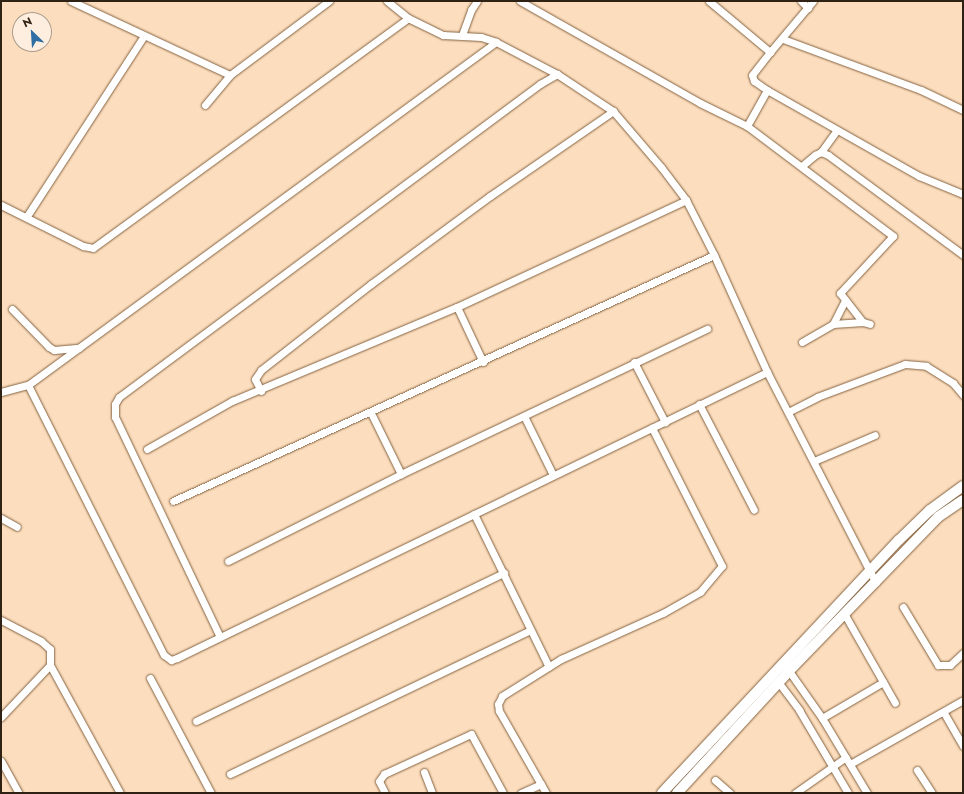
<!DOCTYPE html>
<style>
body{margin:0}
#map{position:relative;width:964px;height:794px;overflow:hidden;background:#fcdebf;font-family:Jost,sans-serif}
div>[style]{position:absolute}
.roads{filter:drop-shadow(0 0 1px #84623f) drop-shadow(0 0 1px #84623f)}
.minor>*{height:7px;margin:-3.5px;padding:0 3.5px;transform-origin:3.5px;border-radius:3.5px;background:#fff}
.secondary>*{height:10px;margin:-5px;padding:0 5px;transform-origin:5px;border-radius:5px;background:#fff}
span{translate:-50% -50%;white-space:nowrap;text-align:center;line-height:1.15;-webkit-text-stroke:3px #feeedf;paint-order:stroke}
.frame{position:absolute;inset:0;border:2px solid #2f2113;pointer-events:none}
.north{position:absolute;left:12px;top:12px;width:40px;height:40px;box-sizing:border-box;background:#feeedf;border:1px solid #ab9c8d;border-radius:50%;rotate:335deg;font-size:11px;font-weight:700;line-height:16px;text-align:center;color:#2f2113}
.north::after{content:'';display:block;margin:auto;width:14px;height:18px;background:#2e6ea5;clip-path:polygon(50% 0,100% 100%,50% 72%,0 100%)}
</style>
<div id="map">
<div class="roads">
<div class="minor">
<i style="left:71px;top:1px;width:175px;rotate:25deg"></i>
<i style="left:387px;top:1px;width:27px;rotate:39deg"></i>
<i style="left:408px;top:18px;width:39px;rotate:26deg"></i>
<i style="left:443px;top:35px;width:38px;rotate:3deg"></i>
<i style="left:481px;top:37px;width:16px;rotate:18deg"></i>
<i style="left:496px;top:42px;width:69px;rotate:27.7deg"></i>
<i style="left:557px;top:74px;width:67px;rotate:33.5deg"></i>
<i style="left:613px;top:111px;width:74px;rotate:49.4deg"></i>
<i style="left:661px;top:167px;width:41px;rotate:52.9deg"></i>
<i style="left:686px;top:200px;width:62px;rotate:63deg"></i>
<i style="left:714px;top:255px;width:128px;rotate:65.6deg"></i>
<i style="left:767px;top:372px;width:237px;rotate:62.7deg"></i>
<i style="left:520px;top:1px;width:207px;rotate:29.5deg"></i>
<i style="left:700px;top:103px;width:52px;rotate:26.1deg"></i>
<i style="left:747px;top:126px;width:183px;rotate:37deg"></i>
<i style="left:893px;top:236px;width:78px;rotate:132.9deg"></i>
<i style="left:840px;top:293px;width:37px;rotate:52deg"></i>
<i style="left:863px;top:322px;width:7px;rotate:16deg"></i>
<i style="left:709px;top:1px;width:80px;rotate:39.9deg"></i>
<i style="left:770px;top:52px;width:67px;rotate:-49.9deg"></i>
<i style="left:801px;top:1px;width:10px;rotate:45deg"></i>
<i style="left:462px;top:35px;width:27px;rotate:-70deg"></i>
<i style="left:471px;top:10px;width:11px;rotate:-56deg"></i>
<i style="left:783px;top:39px;width:147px;rotate:20.3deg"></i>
<i style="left:921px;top:90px;width:47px;rotate:25.5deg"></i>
<i style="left:496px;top:42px;width:580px;rotate:143.76deg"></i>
<i style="left:28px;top:385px;width:302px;rotate:63.3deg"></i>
<i style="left:164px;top:655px;width:9px;rotate:36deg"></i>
<i style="left:171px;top:660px;width:6px;rotate:-18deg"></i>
<i style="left:177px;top:658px;width:656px;rotate:-25.86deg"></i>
<i style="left:767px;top:90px;width:175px;rotate:29.5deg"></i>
<i style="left:919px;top:176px;width:48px;rotate:22.2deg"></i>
<i style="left:205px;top:105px;width:39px;rotate:-50deg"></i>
<i style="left:230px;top:75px;width:124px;rotate:-36.8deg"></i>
<i style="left:747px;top:126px;width:41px;rotate:-60.9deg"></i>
<i style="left:767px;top:90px;width:16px;rotate:-145deg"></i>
<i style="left:754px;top:81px;width:6px;rotate:-108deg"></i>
<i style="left:752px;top:75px;width:29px;rotate:-52deg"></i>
<i style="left:821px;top:152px;width:27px;rotate:-54deg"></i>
<i style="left:803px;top:165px;width:16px;rotate:-40deg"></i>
<i style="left:815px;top:155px;width:7px;rotate:-27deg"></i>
<i style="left:821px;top:152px;width:8px;rotate:23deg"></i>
<i style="left:828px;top:155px;width:168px;rotate:36.5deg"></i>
<i style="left:1px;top:205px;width:92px;rotate:26.6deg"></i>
<i style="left:83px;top:246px;width:10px;rotate:11deg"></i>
<i style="left:93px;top:248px;width:390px;rotate:-36.1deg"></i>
<i style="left:27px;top:216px;width:215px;rotate:-57deg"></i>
<i style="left:457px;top:307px;width:61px;rotate:64.7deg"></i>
<i style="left:12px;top:309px;width:53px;rotate:45.8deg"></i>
<i style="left:49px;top:347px;width:6px;rotate:31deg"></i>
<i style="left:54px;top:350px;width:25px;rotate:-5deg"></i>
<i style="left:833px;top:324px;width:30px;rotate:-4deg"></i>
<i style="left:802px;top:342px;width:36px;rotate:-30deg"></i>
<i style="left:833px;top:324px;width:27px;rotate:-63deg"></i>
<i style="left:634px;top:362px;width:68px;rotate:62.7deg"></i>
<i style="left:261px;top:391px;width:13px;rotate:-117deg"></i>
<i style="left:255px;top:379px;width:11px;rotate:-56deg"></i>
<i style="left:261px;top:370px;width:140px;rotate:-38deg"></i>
<i style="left:371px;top:284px;width:148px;rotate:-36.5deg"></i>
<i style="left:490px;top:196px;width:150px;rotate:-34.6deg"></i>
<i style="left:1px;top:392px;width:28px;rotate:-15deg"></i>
<i style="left:699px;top:404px;width:119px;rotate:62.6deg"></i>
<i style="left:788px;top:412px;width:33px;rotate:-27deg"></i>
<i style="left:817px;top:397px;width:94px;rotate:-20.6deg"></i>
<i style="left:905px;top:364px;width:21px;rotate:5deg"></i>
<i style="left:926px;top:366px;width:32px;rotate:32deg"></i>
<i style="left:953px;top:383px;width:16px;rotate:50deg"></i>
<i style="left:371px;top:413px;width:68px;rotate:63.8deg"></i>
<i style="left:524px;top:416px;width:66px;rotate:63.8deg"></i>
<i style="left:147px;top:449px;width:98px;rotate:-29.5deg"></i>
<i style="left:232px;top:401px;width:244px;rotate:-22.7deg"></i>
<i style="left:457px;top:307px;width:253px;rotate:-25deg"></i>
<i style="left:814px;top:461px;width:66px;rotate:-23.1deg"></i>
<i style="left:173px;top:501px;width:594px;rotate:-24.45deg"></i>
<i style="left:474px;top:514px;width:170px;rotate:63.9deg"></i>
<i style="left:1px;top:518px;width:18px;rotate:29deg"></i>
<i style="left:228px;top:561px;width:194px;rotate:-26.7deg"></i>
<i style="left:401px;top:474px;width:339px;rotate:-25.4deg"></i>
<i style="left:903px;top:607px;width:68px;rotate:58.9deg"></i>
<i style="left:938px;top:665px;width:12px"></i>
<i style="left:950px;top:665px;width:18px;rotate:-43deg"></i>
<i style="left:845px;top:615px;width:101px;rotate:60.4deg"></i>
<i style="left:1px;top:620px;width:45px;rotate:27.7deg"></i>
<i style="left:41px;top:641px;width:12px;rotate:42deg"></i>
<i style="left:50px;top:649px;width:16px;rotate:90deg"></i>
<i style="left:50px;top:665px;width:146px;rotate:61.3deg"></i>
<i style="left:220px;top:637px;width:244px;rotate:-115.5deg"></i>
<i style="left:115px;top:417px;width:13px;rotate:-90deg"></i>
<i style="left:115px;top:404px;width:8px;rotate:-60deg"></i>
<i style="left:119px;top:397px;width:525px;rotate:-36.63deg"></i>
<i style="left:540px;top:84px;width:20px;rotate:-30deg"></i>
<i style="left:789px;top:671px;width:57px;rotate:54.9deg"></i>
<i style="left:822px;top:718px;width:87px;rotate:59deg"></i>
<i style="left:150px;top:678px;width:130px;rotate:62.1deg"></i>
<i style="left:779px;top:683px;width:34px;rotate:53deg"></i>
<i style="left:799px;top:710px;width:96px;rotate:59.4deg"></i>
<i style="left:944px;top:713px;width:38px;rotate:60deg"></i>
<i style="left:1px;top:717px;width:71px;rotate:-46.7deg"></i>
<i style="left:822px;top:718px;width:71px;rotate:-30.5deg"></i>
<i style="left:196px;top:721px;width:342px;rotate:-25.7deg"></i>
<i style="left:1px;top:761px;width:37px;rotate:61deg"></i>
<i style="left:850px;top:764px;width:130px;rotate:-29.5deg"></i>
<i style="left:917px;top:770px;width:27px;rotate:57deg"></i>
<i style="left:424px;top:772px;width:22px;rotate:69deg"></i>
<i style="left:230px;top:774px;width:333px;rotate:-25.6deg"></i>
<i style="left:715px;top:780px;width:20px;rotate:41deg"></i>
<i style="left:385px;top:793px;width:13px;rotate:-117deg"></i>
<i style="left:379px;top:781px;width:9px;rotate:-54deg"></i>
<i style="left:384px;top:774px;width:96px;rotate:-24.7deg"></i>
<i style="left:471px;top:734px;width:67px;rotate:61.5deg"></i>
<i style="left:521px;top:793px;width:22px;rotate:-24deg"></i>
<i style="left:546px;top:793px;width:95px;rotate:-119.8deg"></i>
<i style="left:499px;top:711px;width:7px;rotate:-98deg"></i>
<i style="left:498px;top:704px;width:9px;rotate:-63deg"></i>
<i style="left:502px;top:696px;width:70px;rotate:-32.1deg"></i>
<i style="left:561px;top:659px;width:112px;rotate:-24.3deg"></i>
<i style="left:663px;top:613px;width:43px;rotate:-29.6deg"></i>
<i style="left:700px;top:592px;width:34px;rotate:-50deg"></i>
<i style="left:722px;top:566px;width:155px;rotate:-116.9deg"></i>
<i style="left:795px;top:793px;width:62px;rotate:-35.2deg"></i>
</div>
<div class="secondary">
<i style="left:662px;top:793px;width:347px;rotate:-46.9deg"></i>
<i style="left:899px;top:540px;width:43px;rotate:-44.1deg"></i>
<i style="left:930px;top:510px;width:41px;rotate:-36deg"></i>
<i style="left:677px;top:793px;width:166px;rotate:-47.4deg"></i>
<i style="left:789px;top:671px;width:214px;rotate:-45.9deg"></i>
<i style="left:938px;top:517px;width:30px;rotate:-34deg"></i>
</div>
</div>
<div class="frame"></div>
<div class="north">N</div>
</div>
